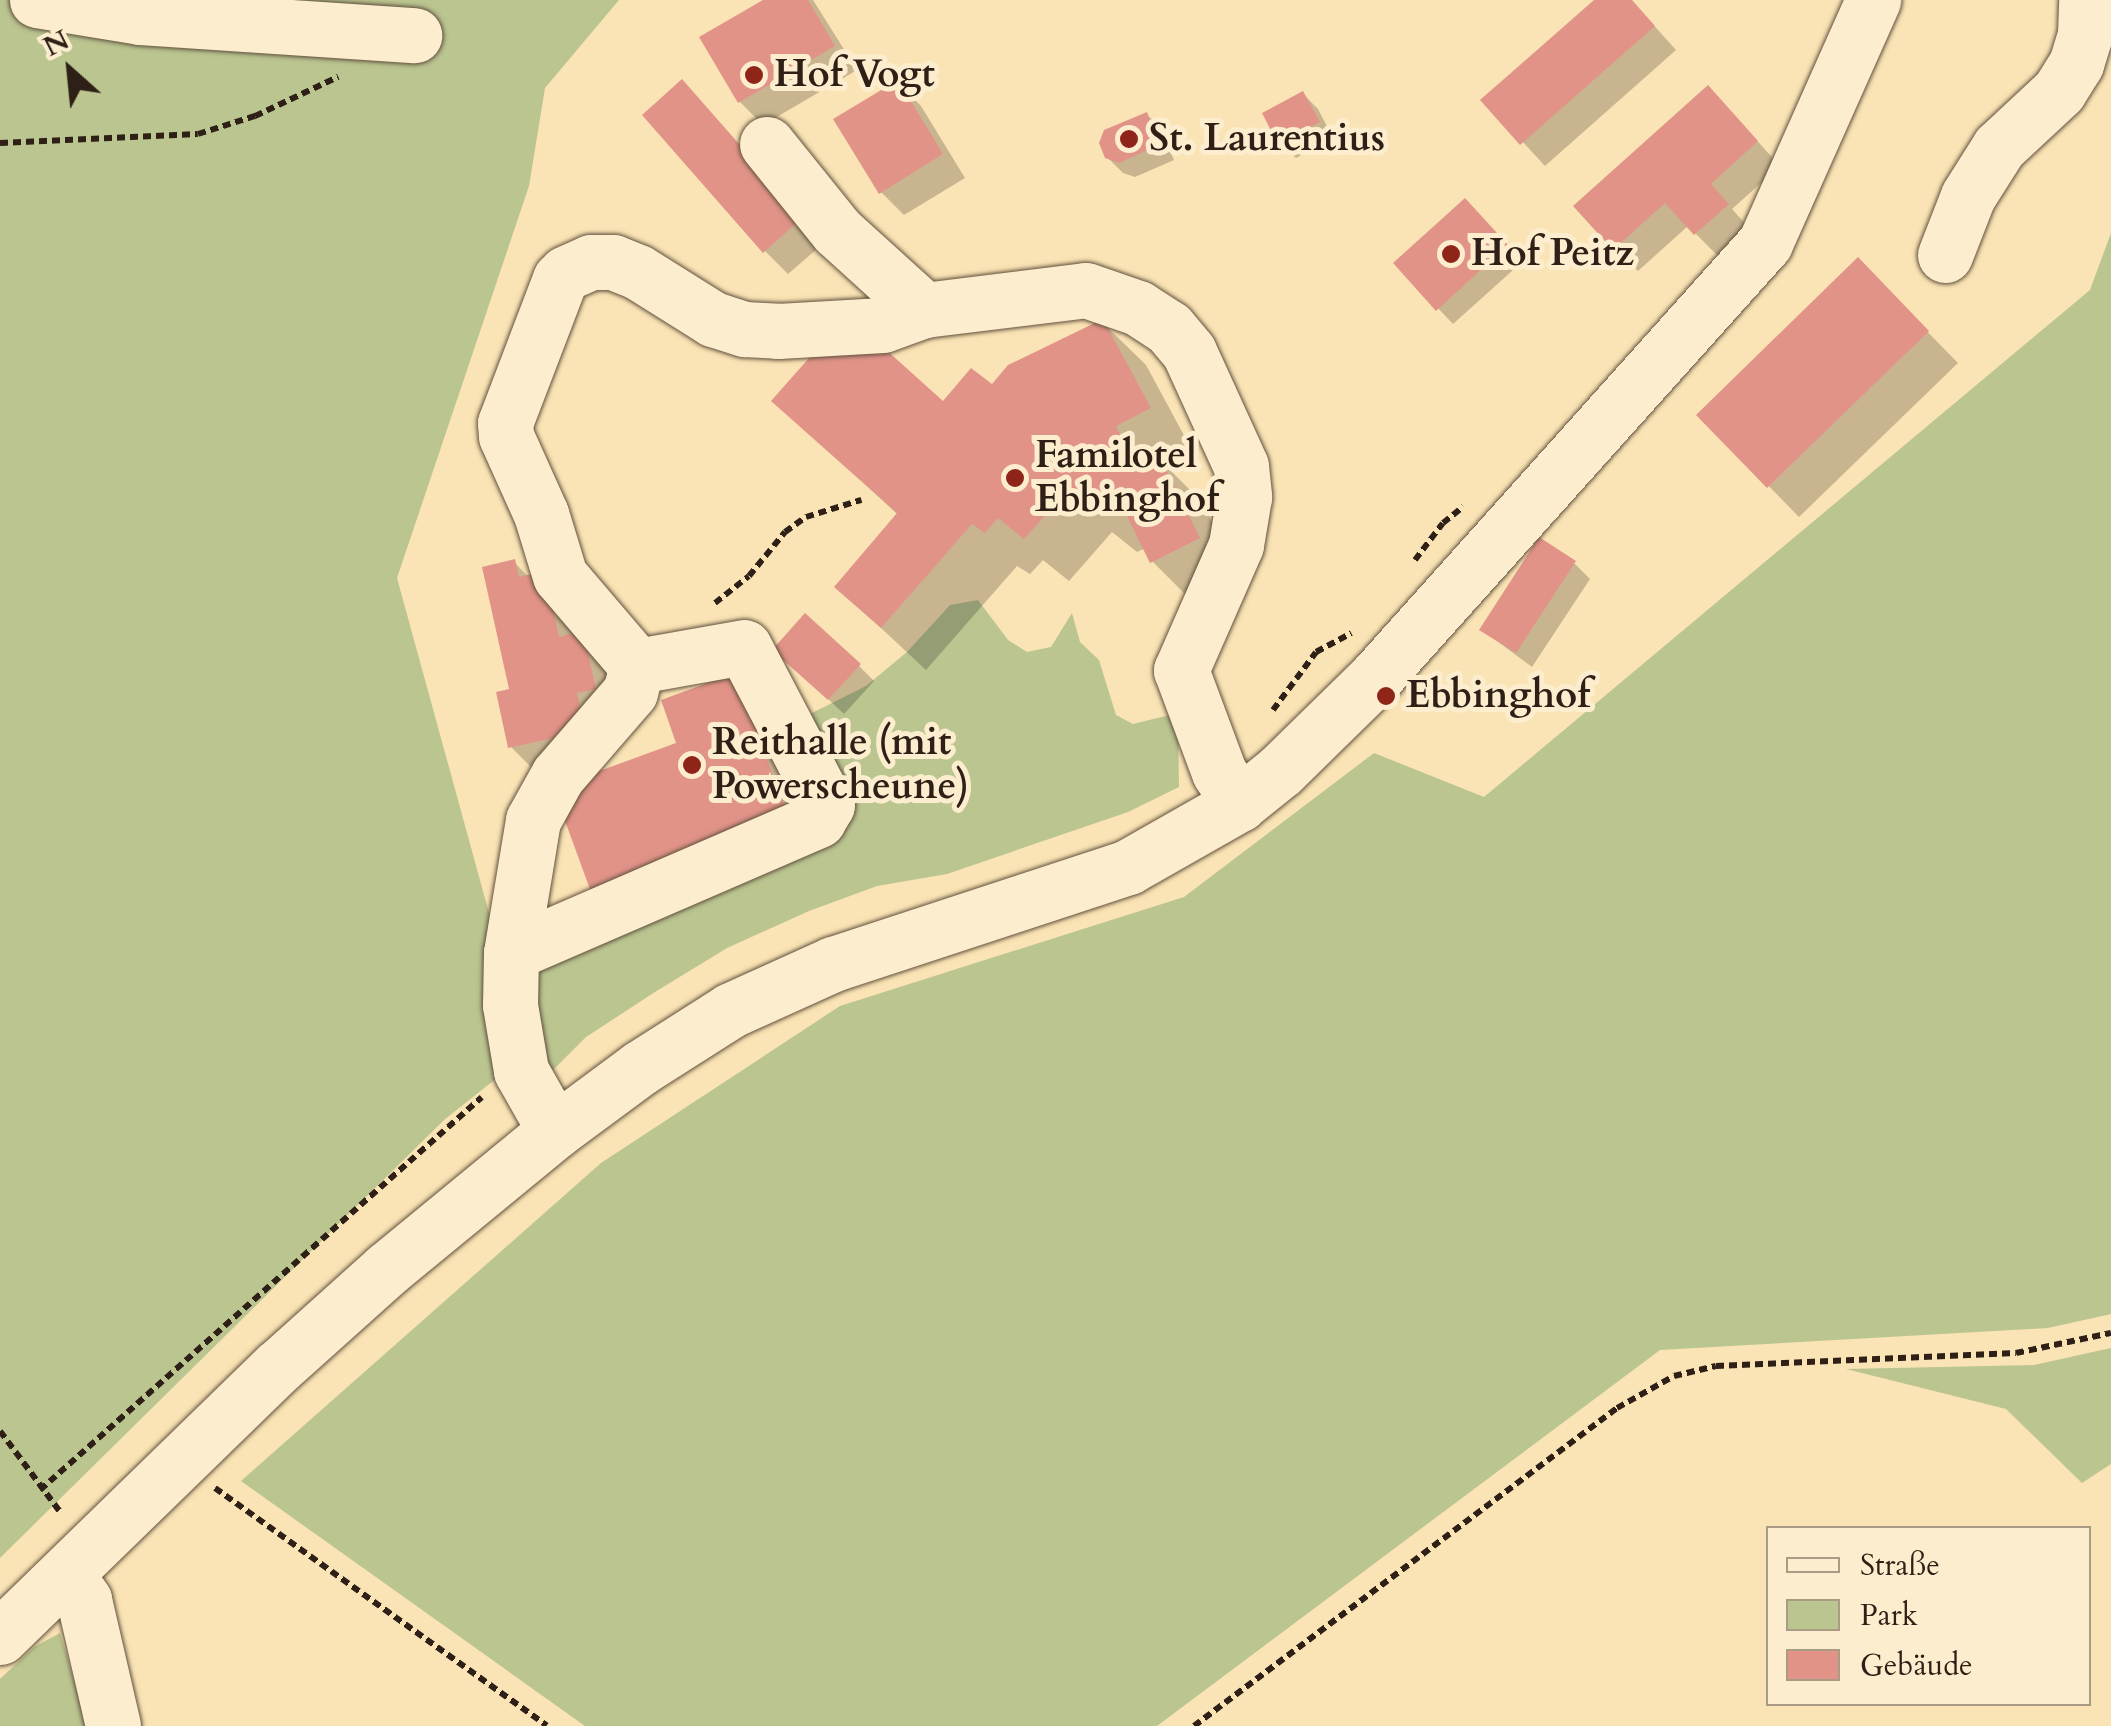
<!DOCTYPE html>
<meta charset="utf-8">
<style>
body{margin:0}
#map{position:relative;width:2111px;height:1726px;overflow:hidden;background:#fae3b4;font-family:Cardo,serif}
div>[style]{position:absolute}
.green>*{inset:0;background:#bac590}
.shadow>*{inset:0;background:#0003}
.building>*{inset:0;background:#e19388}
.path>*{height:6px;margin-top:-3px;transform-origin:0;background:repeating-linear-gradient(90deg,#2e2016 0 8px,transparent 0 13px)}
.roads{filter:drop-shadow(0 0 2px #61513e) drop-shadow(0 0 2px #61513e)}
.minor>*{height:55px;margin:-27.5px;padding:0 27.5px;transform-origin:27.5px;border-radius:27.5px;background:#fcedce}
.dots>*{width:28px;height:28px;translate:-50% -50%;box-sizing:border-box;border:5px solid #fcedce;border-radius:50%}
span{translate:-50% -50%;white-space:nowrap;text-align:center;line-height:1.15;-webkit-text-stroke:10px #fcedce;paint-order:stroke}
.poi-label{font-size:38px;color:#2e2016;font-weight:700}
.left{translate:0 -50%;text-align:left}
.legend{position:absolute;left:1766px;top:1526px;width:325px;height:180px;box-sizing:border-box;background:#fcedce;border:2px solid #aa9b84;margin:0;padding:12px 18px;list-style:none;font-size:30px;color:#2e2016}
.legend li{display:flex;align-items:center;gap:20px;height:50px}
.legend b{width:50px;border:2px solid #aa9b84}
.north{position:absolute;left:20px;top:20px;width:100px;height:100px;-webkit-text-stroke:8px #fcedce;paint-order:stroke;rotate:333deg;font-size:28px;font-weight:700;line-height:40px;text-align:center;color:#2e2016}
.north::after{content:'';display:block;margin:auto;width:35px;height:45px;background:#2e2016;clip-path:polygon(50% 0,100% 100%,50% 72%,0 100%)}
</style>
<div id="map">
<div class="green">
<i style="clip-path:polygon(0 0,619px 0,545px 88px,529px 186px,397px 578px,525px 1044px,535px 960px,852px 811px,848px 785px,813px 743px,810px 714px,866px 686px,907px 652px,950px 605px,978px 600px,1008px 640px,1027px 652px,1051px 647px,1072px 613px,1080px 642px,1099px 660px,1116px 715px,1133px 724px,1178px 713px,1179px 787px,1128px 812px,947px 874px,877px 886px,809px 911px,727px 948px,655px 992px,586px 1037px,548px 1075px,518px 1061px,444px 1120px,0 1558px)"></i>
<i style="clip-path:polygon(2111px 233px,2111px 1314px,2048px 1328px,1660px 1350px,1157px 1726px,585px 1726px,241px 1481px,601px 1163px,840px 1006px,1184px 897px,1374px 753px,1484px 797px,2090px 290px)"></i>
<i style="clip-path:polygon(2111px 1348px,2111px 1464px,2082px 1483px,2006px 1409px,1846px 1369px,2034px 1365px)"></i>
<i style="clip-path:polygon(60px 1633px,88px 1726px,0 1726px,0 1679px,34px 1647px)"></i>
</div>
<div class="shadow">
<i style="clip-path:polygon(768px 0,813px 0,857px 70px,763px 125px,740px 102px)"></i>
<i style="clip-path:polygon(1598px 0,1631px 0,1676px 50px,1545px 166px,1484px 100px)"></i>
<i style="clip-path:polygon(898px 83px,921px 106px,965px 178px,904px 215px,881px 192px)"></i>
<i style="clip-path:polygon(1303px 94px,1318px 109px,1333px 138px,1296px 158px,1280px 143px,1265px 114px)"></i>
<i style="clip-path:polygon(705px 106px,825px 242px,788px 274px,765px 251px)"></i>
<i style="clip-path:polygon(1731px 112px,1780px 166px,1732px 209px,1750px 229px,1719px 257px,1688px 226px,1638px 271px,1615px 248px)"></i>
<i style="clip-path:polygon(1147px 115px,1171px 136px,1177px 148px,1170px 151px,1174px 160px,1135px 177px,1123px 173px,1107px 157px)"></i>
<i style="clip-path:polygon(1480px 216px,1522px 262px,1453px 324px,1396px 264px)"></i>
<i style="clip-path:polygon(1858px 261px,1958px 363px,1799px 517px,1699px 415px)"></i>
<i style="clip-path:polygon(1102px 322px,1146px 365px,1193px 452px,1166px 466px,1202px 502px,1242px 583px,1196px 605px,1152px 561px,1146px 548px,1137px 552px,1112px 532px,1069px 581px,1043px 560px,1030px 574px,1017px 566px,926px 670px,837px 587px,898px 515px,775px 400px,943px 405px,992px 387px)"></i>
<i style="clip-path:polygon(514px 562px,606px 657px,618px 712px,534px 770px,510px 746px)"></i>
<i style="clip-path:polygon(1574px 563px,1590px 579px,1532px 667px,1482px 630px)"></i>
<i style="clip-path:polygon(791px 664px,859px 666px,874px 681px,844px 714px)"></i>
<i style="clip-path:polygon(735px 676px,814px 839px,679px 744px)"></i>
</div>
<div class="building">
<i style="clip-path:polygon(763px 0,808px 0,835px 46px,738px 103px,699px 37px)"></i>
<i style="clip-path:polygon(1594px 0,1632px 0,1655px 26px,1520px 145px,1480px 100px)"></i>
<i style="clip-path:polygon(682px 79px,803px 217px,763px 253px,642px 115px)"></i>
<i style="clip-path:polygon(898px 80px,943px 154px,879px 194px,833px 119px)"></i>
<i style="clip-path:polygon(1708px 85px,1758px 141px,1711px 184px,1729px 204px,1694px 235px,1665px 203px,1613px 250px,1573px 206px)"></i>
<i style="clip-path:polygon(1303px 91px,1320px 122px,1278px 144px,1262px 113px)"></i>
<i style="clip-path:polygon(1147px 112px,1150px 120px,1157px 118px,1163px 133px,1157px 136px,1161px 144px,1119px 163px,1105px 158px,1099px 143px,1104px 130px)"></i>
<i style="clip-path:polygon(1465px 198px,1508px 245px,1436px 311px,1393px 263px)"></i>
<i style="clip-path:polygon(1858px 257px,1929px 331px,1767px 488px,1696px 415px)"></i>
<i style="clip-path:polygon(1103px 319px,1151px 408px,1116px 426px,1135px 465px,1159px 455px,1200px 538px,1150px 563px,1118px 498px,1092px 510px,1068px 490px,1024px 539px,998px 518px,985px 533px,972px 524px,881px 628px,834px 587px,897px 513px,771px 401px,817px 349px,883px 347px,943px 401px,971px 368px,992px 384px,1008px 365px)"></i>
<i style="clip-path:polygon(1539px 537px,1576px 561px,1516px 653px,1479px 630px)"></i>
<i style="clip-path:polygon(515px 559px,519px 577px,545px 571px,559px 637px,583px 631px,596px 689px,577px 693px,585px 731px,508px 748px,496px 692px,509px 689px,482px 567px)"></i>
<i style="clip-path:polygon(805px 613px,861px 664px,828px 700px,772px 650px)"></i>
<i style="clip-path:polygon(735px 673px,785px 808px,591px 892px,553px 788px,676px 743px,661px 700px)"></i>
</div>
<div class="path">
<i style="left:0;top:143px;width:198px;rotate:-2.6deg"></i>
<i style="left:198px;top:134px;width:60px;rotate:-17.5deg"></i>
<i style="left:255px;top:116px;width:92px;rotate:-25.2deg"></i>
<i style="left:1415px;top:560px;width:46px;rotate:-52.9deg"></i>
<i style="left:1443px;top:523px;width:26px;rotate:-39deg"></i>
<i style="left:715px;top:603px;width:43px;rotate:-38.5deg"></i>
<i style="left:749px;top:576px;width:57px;rotate:-50.7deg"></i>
<i style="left:785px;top:532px;width:26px;rotate:-36deg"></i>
<i style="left:806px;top:517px;width:58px;rotate:-17.2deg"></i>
<i style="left:1273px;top:710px;width:72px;rotate:-53.4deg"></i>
<i style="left:1316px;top:652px;width:40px;rotate:-28deg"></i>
<i style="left:0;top:1431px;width:102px;rotate:53.4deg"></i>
<i style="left:215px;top:1488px;width:408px;rotate:35.6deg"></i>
<i style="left:40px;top:1490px;width:591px;rotate:-41.64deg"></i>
<i style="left:1194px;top:1726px;width:529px;rotate:-36.93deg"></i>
<i style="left:1617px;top:1408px;width:65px;rotate:-29.3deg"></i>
<i style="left:1674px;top:1376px;width:43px;rotate:-13.4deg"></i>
<i style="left:1716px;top:1366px;width:300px;rotate:-2.5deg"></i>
<i style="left:2016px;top:1353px;width:97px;rotate:-11.9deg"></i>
</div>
<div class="roads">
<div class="minor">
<i style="left:37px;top:0;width:104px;rotate:9.4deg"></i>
<i style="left:140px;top:17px;width:275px;rotate:3.8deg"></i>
<i style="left:767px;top:144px;width:112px;rotate:51.2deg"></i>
<i style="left:837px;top:231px;width:118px;rotate:42.2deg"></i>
<i style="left:1945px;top:255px;width:63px;rotate:-68.7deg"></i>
<i style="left:1968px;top:196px;width:58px;rotate:-57.7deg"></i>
<i style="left:1999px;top:147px;width:82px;rotate:-43deg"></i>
<i style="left:2059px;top:91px;width:32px;rotate:-58deg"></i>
<i style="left:2076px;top:64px;width:30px;rotate:-73deg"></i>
<i style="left:2085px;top:35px;width:35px;rotate:-88deg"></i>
<i style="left:637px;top:666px;width:118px;rotate:-130.5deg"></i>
<i style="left:560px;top:576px;width:65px;rotate:-107deg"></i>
<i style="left:541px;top:514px;width:85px;rotate:-114.2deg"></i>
<i style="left:506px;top:436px;width:13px;rotate:-94deg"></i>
<i style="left:505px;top:423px;width:154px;rotate:-69.1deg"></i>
<i style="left:560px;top:279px;width:8px;rotate:-45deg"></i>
<i style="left:566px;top:273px;width:27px;rotate:-24deg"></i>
<i style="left:591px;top:262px;width:22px"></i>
<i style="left:613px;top:262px;width:27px;rotate:22deg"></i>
<i style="left:638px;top:272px;width:89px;rotate:32.1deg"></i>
<i style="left:713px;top:319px;width:33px;rotate:18deg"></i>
<i style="left:744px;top:329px;width:34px;rotate:3deg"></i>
<i style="left:778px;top:331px;width:105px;rotate:-3.3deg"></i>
<i style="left:883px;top:325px;width:44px;rotate:-20.1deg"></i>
<i style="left:924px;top:310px;width:163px;rotate:-7deg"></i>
<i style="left:1086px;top:290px;width:55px;rotate:19.1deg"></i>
<i style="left:1138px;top:308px;width:37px;rotate:33deg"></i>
<i style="left:1169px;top:328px;width:31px;rotate:50deg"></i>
<i style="left:1189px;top:352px;width:125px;rotate:65.5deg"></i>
<i style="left:1241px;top:466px;width:31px;rotate:84deg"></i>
<i style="left:1244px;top:497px;width:49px;rotate:99.5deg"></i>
<i style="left:1236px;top:545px;width:137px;rotate:113.7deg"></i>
<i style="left:1181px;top:670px;width:109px;rotate:69.6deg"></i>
<i style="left:1219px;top:772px;width:38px;rotate:58deg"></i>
<i style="left:511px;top:953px;width:335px;rotate:-23.4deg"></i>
<i style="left:818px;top:820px;width:17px;rotate:-59deg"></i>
<i style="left:827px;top:805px;width:178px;rotate:-117.7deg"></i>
<i style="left:744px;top:647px;width:109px;rotate:169.9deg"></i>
<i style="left:637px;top:666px;width:27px;rotate:105deg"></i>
<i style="left:630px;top:692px;width:110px;rotate:130.9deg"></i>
<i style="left:558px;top:775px;width:51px;rotate:119.1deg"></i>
<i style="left:533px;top:820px;width:135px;rotate:99.4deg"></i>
<i style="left:511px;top:953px;width:52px;rotate:91.1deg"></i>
<i style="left:510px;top:1005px;width:67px;rotate:80.5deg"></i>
<i style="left:521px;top:1071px;width:69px;rotate:60.5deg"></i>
<i style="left:66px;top:1574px;width:32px;rotate:55deg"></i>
<i style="left:84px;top:1600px;width:129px;rotate:77deg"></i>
<i style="left:0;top:1637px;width:389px;rotate:-44.2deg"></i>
<i style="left:279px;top:1366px;width:145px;rotate:-41.9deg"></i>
<i style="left:387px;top:1269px;width:217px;rotate:-39.4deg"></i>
<i style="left:555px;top:1131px;width:106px;rotate:-36.5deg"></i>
<i style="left:640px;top:1068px;width:108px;rotate:-32.5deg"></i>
<i style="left:731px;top:1010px;width:112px;rotate:-24.3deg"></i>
<i style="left:833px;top:964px;width:311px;rotate:-18.2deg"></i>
<i style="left:1128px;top:867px;width:128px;rotate:-29.6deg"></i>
<i style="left:1239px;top:804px;width:54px;rotate:-39deg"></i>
<i style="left:1281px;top:770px;width:132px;rotate:-44.4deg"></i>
<i style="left:1375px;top:678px;width:584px;rotate:-48.12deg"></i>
<i style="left:1765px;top:243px;width:266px;rotate:-66deg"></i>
</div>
</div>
<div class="dots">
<i style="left:754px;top:75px;background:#8f2418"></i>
<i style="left:1129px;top:139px;background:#8f2418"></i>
<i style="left:1451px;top:254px;background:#8f2418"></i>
<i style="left:1015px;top:478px;background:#8f2418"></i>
<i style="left:1386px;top:696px;background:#8f2418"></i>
<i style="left:692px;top:765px;background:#8f2418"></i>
</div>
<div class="poi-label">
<span class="left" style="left:774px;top:75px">Hof Vogt</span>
<span class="left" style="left:1149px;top:139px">St. Laurentius</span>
<span class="left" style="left:1471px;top:254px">Hof Peitz</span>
<span class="left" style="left:1035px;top:478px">Familotel<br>Ebbinghof</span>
<span class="left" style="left:1406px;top:696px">Ebbinghof</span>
<span class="left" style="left:712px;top:765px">Reithalle (mit<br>Powerscheune)</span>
</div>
<ul class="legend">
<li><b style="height:12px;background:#fcedce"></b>Straße</li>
<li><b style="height:28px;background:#bac590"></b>Park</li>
<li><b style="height:28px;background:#e19388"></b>Gebäude</li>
</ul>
<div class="north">N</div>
</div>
